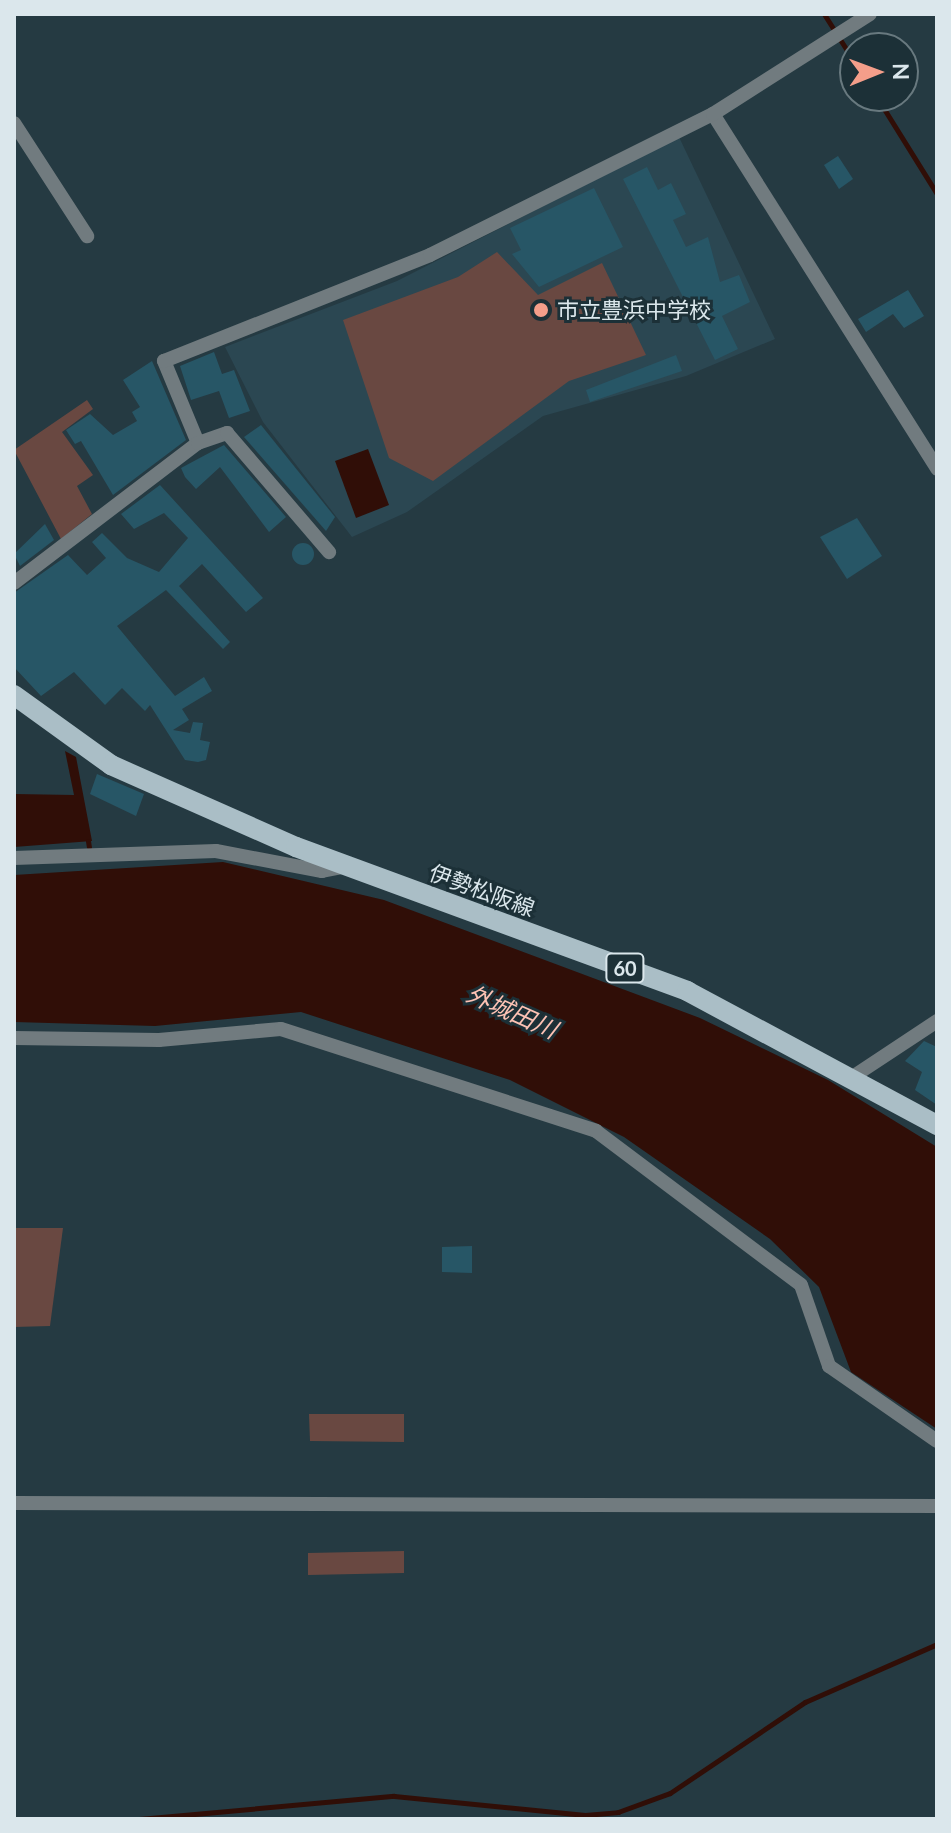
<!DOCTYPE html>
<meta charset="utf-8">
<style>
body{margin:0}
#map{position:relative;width:951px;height:1833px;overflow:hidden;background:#253a42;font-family:Lato,"Noto Sans JP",sans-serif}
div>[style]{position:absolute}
.built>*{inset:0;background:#2b4752}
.green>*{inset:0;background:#694841}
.water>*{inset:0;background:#300e07}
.stream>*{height:5px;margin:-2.5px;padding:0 2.5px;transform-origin:2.5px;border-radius:2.5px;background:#300e07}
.building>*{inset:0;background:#275666}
.round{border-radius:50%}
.street>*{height:14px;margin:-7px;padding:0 7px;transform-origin:7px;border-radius:7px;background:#717b7f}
.primary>*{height:20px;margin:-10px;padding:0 10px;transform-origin:10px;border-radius:10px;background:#aabec6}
.dots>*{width:22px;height:22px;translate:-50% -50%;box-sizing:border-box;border:4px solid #1c3037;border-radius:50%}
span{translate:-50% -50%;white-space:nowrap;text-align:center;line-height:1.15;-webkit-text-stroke:6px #1c3037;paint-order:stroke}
.shield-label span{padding:2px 6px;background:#1c3037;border:2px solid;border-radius:6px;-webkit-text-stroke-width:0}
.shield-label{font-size:20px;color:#dbe7ec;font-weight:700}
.poi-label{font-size:22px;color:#dbe7ec}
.left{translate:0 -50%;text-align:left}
.street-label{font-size:22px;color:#dbe7ec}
.water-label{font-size:24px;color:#fdc2b4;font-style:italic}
.frame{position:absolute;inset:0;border:16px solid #dbe7ec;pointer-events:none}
.north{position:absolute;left:839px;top:32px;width:80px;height:80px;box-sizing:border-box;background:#1c3037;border:2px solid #68797f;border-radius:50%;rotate:89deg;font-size:22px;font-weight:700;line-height:32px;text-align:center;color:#dbe7ec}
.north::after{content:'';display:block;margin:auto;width:28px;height:36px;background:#f49e8a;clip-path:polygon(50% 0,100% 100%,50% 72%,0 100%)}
</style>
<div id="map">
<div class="built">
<i style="clip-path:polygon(679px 137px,775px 339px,686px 376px,543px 416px,407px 512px,352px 537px,263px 422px,225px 347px,397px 281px)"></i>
</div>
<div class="green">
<i style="clip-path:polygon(497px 252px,538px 295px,602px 263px,646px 355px,569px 381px,433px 481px,389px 458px,343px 320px,458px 277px)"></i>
<i style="clip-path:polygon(87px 400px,93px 409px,62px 432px,93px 475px,77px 486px,92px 514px,61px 539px,14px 450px)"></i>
<i style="clip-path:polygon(14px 1228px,63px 1228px,50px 1326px,14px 1327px)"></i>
<i style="clip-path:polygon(309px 1414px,404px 1414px,404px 1442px,310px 1441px)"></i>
<i style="clip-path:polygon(404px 1551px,404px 1573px,308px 1575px,308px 1553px)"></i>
</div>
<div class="water">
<i style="clip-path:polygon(368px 449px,389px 505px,356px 518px,335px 461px)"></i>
<i style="clip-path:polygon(65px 751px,76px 757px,92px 841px,14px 847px,14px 794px,74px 795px)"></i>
<i style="clip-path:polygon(223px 862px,384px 900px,700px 1018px,828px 1080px,937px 1147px,937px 1429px,851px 1372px,819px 1287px,770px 1239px,624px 1137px,510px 1080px,301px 1012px,155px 1026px,14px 1022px,14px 875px)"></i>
</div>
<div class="stream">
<i style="left:824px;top:14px;width:58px;rotate:57.7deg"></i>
<i style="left:876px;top:96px;width:115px;rotate:58.1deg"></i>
<i style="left:88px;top:841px;width:6px;rotate:81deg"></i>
<i style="left:139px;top:1819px;width:256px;rotate:-5.2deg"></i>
<i style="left:394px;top:1796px;width:192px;rotate:5.7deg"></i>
<i style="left:585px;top:1815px;width:33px;rotate:-5deg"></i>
<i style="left:618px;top:1812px;width:55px;rotate:-20.1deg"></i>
<i style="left:670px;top:1793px;width:163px;rotate:-34deg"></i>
<i style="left:805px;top:1702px;width:144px;rotate:-23.7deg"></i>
</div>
<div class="building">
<i style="clip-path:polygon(838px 156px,853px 179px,839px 189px,824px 165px)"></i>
<i style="clip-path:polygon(647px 167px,658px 190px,671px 183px,686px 214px,673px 220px,686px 247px,708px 237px,720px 282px,739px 275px,750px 302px,722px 316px,738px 349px,715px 360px,623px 179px)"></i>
<i style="clip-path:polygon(594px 188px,623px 247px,539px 287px,512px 254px,521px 250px,510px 228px)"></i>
<i style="clip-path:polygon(908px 290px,924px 316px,904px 328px,893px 314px,866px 332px,858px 319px)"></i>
<i style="clip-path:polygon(214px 352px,222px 374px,234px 370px,250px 411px,229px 418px,219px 391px,191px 400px,180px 366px)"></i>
<i style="clip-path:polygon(676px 355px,682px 371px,590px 402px,586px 390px)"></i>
<i style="clip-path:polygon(152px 361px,186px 440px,113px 495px,81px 441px,75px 444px,66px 430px,90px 414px,113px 435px,137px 421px,132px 412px,140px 407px,123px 380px)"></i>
<i style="clip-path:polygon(261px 425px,335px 517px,326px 531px,244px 437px)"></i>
<i style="clip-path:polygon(224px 445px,286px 517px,269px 532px,220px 467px,196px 489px,185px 477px,181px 468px)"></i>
<i style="clip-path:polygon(160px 485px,263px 598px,246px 612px,202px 564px,179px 586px,230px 642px,223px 649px,166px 590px,117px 626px,175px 696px,204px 677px,212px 691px,182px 709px,189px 720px,173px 730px,190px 733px,193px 722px,203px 723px,200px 740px,210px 742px,206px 760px,198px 762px,185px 760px,150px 705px,145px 711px,122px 688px,105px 705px,74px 672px,41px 696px,14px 667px,14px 593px,68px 555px,87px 575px,106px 558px,92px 542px,102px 533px,127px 558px,159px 572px,188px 538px,164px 513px,134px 529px,121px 514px)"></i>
<i style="clip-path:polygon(857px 518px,882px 556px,847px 579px,820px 537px)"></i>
<i style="clip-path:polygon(45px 524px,54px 540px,20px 566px,14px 554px)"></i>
<i class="round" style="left:292px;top:543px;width:22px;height:22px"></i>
<i style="clip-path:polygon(97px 774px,144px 794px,136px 816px,90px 794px)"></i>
<i style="clip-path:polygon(924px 1041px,937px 1047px,937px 1105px,915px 1090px,922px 1072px,905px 1061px)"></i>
<i style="clip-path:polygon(472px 1246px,472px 1273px,442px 1272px,442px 1247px)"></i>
</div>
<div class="street">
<i style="left:713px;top:114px;width:420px;rotate:57.7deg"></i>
<i style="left:14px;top:123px;width:135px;rotate:57.1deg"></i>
<i style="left:198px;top:443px;width:89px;rotate:-112.5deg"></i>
<i style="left:164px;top:361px;width:286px;rotate:-21.7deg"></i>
<i style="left:430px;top:255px;width:316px;rotate:-26.5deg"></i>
<i style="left:713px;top:114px;width:186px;rotate:-32.5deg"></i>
<i style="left:14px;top:583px;width:231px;rotate:-37.3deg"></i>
<i style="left:198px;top:443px;width:31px;rotate:-19deg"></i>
<i style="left:227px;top:433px;width:157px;rotate:49.4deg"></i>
<i style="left:14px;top:858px;width:202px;rotate:-2deg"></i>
<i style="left:216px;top:851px;width:108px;rotate:10.7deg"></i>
<i style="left:322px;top:871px;width:25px;rotate:-11deg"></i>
<i style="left:14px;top:1038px;width:145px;rotate:0.8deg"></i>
<i style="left:159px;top:1040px;width:122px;rotate:-5.2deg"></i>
<i style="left:281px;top:1029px;width:331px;rotate:17.9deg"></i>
<i style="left:596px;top:1131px;width:256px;rotate:36.9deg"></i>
<i style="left:801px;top:1285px;width:86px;rotate:70.9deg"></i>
<i style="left:829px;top:1366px;width:131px;rotate:34.8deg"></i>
<i style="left:854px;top:1076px;width:100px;rotate:-33.5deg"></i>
<i style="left:14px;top:1503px;width:923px;rotate:0.19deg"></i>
</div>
<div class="primary">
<i style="left:14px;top:695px;width:120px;rotate:35.8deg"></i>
<i style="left:111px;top:765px;width:202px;rotate:23.9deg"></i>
<i style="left:296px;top:847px;width:417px;rotate:20.2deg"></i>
<i style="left:687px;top:991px;width:284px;rotate:28.2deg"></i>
</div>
<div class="dots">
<i style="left:541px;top:310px;background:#f49e8a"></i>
</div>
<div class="shield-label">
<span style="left:625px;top:968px">60</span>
</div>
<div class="poi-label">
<span class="left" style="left:557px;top:310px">市立豊浜中学校</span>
</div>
<div class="street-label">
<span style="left:482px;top:890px;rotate:20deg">伊勢松阪線</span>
</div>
<div class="water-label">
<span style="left:512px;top:1011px;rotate:24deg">外城田川</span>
</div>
<div class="frame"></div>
<div class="north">N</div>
</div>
